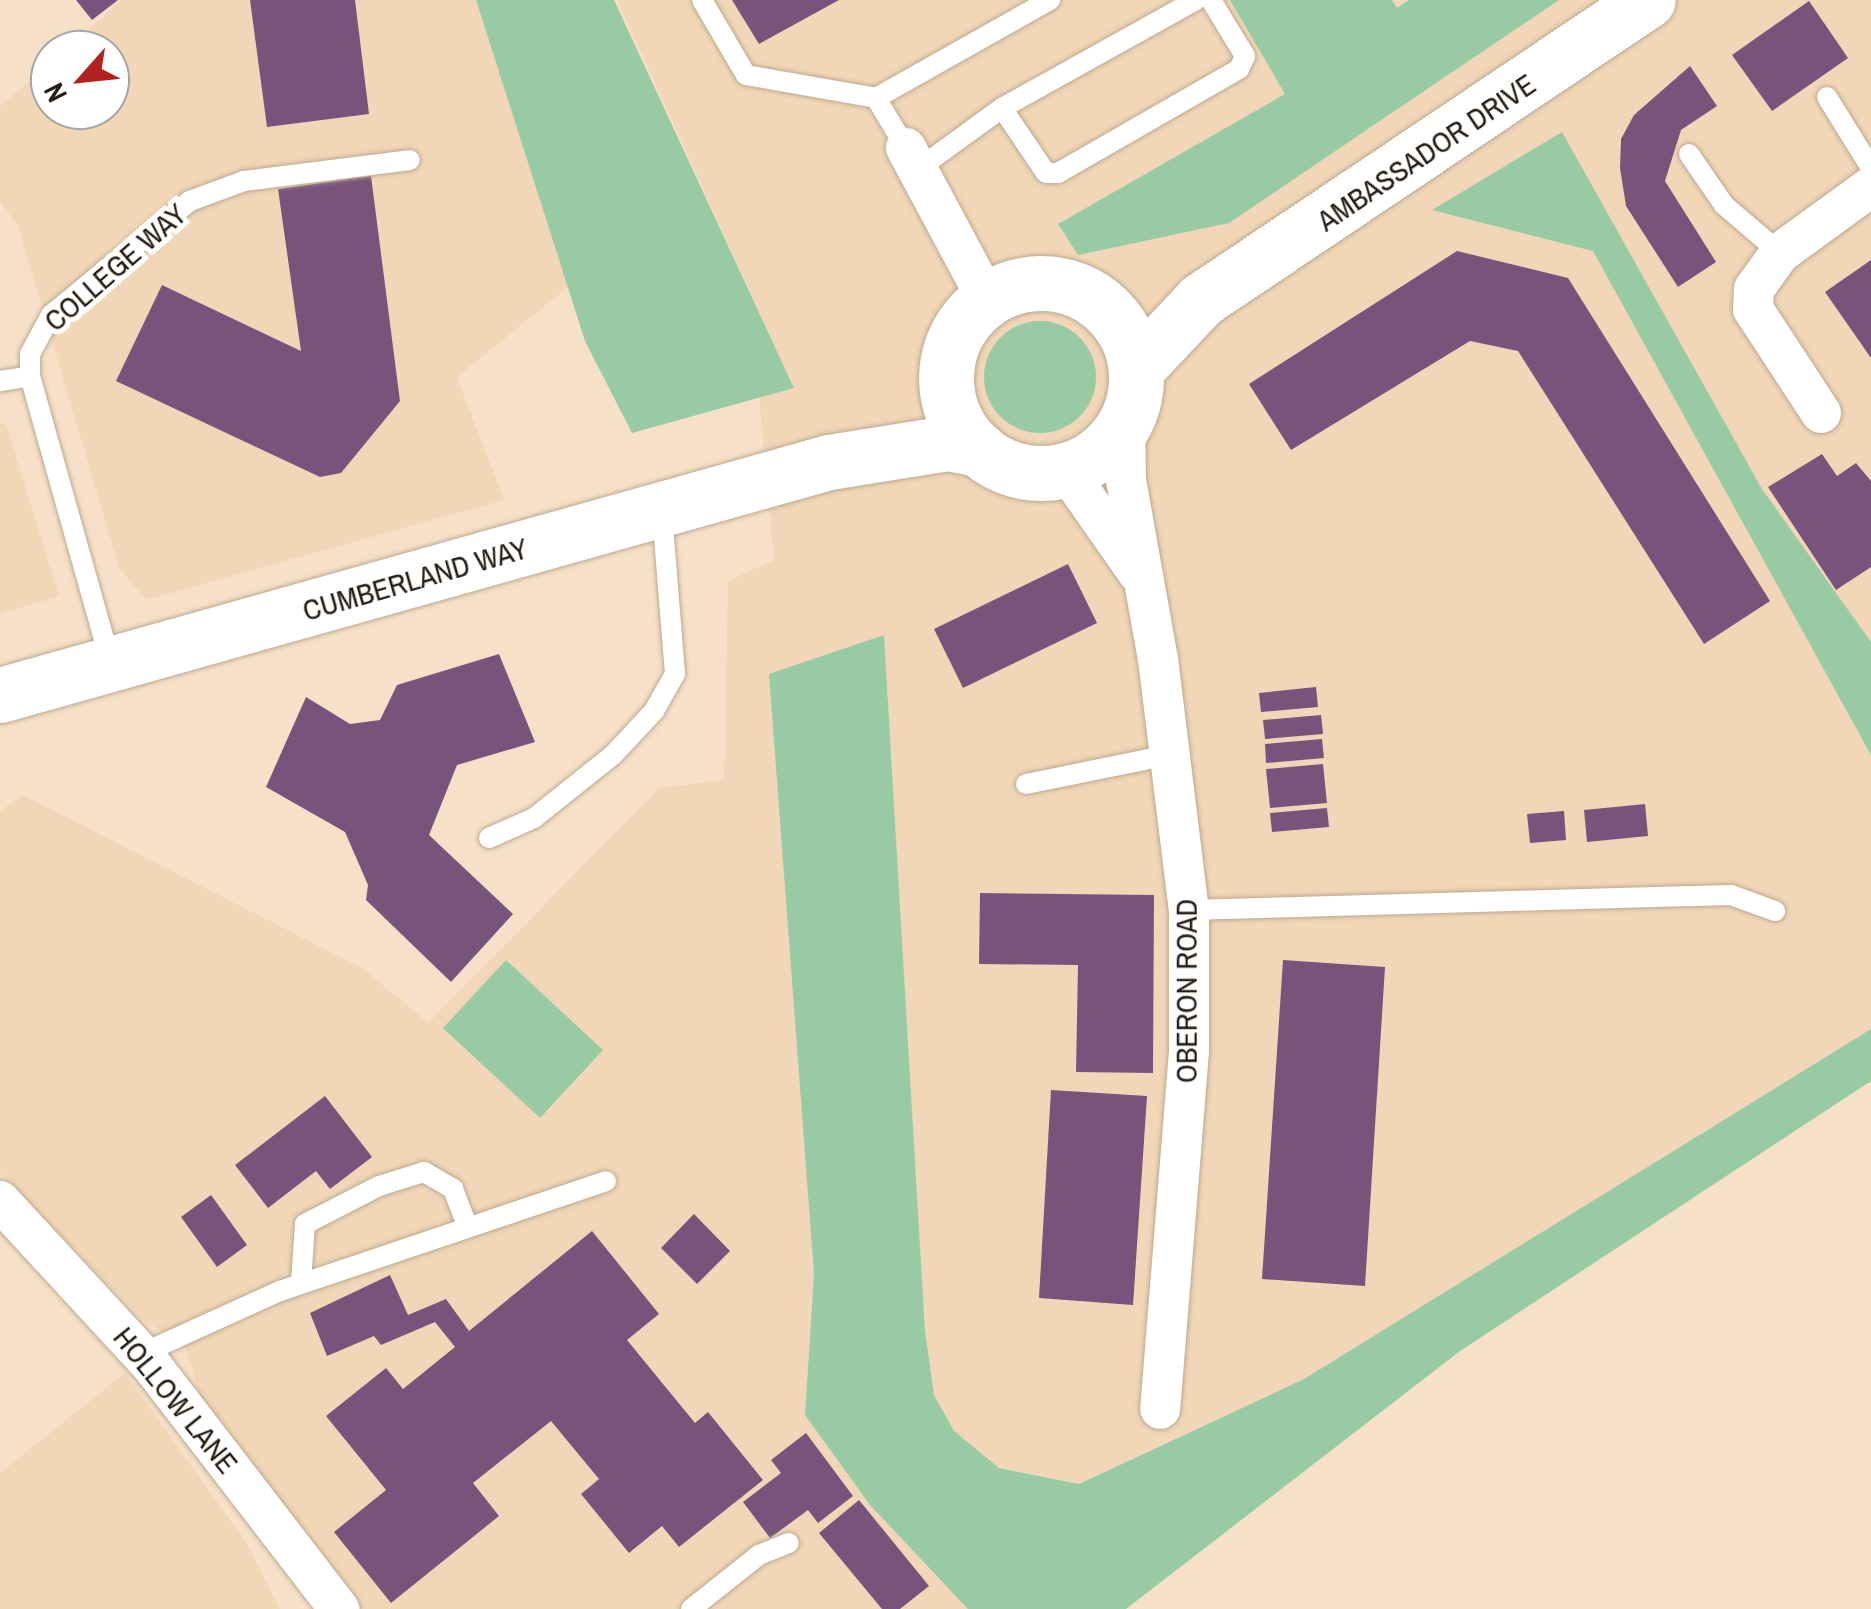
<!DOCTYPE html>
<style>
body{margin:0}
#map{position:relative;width:1871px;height:1609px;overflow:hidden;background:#f6e1c8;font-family:"Archivo Narrow",sans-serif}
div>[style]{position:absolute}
.built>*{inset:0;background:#f1d7b7}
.green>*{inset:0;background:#98caa4}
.round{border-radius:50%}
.building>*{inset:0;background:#78547d}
.roads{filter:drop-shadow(0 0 2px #bda991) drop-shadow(0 0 2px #bda991)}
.service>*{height:20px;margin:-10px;padding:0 10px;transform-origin:10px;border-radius:10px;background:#fff}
.minor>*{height:40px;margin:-20px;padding:0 20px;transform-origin:20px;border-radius:20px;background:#fff}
.secondary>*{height:55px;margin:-27.5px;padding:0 27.5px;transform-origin:27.5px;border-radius:27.5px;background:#fff}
.secondary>.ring{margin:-27.5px;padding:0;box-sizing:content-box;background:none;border:55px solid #fff;border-radius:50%}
span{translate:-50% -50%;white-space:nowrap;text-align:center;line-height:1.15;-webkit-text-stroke:10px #fff;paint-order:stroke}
.street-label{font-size:30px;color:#251d14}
.north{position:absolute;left:30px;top:30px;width:100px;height:100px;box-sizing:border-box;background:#fff;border:2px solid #a8a5a1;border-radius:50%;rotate:243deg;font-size:28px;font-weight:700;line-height:40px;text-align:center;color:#251d14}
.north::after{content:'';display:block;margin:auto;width:35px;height:45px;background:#b2211f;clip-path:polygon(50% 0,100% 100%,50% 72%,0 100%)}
</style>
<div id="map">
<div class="built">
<i style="clip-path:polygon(122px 0,476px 0,568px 287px,457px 377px,504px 500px,146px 600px,119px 568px,18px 226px,0 201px,0 106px,50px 63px,50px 110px,110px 110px,110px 50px,65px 50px)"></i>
<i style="clip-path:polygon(617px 0,1871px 0,1871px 1029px,1304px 1379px,1079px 1484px,999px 1468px,954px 1431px,934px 1395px,925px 1331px,884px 636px,770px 674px,814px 1274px,805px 1415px,982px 1609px,355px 1609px,201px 1398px,183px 1342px,145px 1322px,0 1173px,0 811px,23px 795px,364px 969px,428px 1023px,659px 788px,724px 780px,728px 581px,774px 560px,759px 398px,794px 388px)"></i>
<i style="clip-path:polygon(0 424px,6px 424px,59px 596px,0 614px)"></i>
<i style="clip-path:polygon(125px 1373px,247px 1544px,280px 1609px,0 1609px,0 1473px)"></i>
</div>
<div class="green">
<i style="clip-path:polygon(476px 0,614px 0,794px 388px,632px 433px,585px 341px)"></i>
<i style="clip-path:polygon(1230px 0,1392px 0,1397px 8px,1409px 0,1559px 0,1229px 223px,1078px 255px,1058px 224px,1285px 94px)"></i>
<i style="clip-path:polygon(1562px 132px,1762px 489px,1871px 642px,1871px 755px,1593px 251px,1432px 210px)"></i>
<i class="round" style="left:984px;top:321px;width:112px;height:112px"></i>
<i style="clip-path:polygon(884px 635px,925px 1331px,934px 1395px,954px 1431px,999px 1468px,1079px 1484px,1304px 1379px,1871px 1029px,1871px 1081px,1460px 1351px,1126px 1609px,968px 1609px,870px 1505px,805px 1415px,814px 1274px,769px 674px)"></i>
<i style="clip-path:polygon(506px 960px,603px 1050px,540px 1118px,443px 1028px)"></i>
</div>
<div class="building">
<i style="clip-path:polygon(76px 0,118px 0,92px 20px)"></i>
<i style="clip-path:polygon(250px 0,355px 0,369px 114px,267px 127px)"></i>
<i style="clip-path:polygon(732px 0,839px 0,759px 44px)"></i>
<i style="clip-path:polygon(1809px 1px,1848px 58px,1772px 111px,1732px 55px)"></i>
<i style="clip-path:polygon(1690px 66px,1717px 106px,1681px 130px,1665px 181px,1716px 262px,1678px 287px,1626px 206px,1620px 168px,1621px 139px,1634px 115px)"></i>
<i style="clip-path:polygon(371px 176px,400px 401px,341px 473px,320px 477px,116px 381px,162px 285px,301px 351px,278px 189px)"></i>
<i style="clip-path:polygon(1457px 251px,1568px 278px,1770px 601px,1704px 644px,1518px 351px,1470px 341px,1291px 450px,1249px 384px)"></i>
<i style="clip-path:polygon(1871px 260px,1871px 358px,1825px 292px)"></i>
<i style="clip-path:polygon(1822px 454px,1837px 476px,1856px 463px,1871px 481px,1871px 567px,1836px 590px,1768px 487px)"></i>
<i style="clip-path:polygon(1068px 564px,1097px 623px,963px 688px,934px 629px)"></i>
<i style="clip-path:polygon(499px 654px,535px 742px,457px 765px,429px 835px,513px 914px,451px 982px,366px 900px,368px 885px,345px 832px,266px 787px,306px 697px,350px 724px,380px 720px,397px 685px)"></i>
<i style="clip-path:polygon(1316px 687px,1318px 707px,1261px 712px,1259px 693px)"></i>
<i style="clip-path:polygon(1321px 715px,1323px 734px,1265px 739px,1263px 720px)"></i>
<i style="clip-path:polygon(1322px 739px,1324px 758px,1266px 763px,1265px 744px)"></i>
<i style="clip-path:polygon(1323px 764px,1327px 803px,1270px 808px,1266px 769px)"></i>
<i style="clip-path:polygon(1645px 804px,1648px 836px,1587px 842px,1584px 810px)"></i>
<i style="clip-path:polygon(1327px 808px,1329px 827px,1272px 832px,1270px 813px)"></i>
<i style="clip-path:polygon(1564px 811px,1566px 840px,1530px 843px,1527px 814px)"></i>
<i style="clip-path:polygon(980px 893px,1154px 895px,1153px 1073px,1076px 1072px,1078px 965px,979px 964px)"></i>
<i style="clip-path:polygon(1283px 960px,1385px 967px,1365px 1286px,1262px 1279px)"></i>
<i style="clip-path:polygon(1051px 1090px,1147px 1096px,1133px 1305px,1039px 1298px)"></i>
<i style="clip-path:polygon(325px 1096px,372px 1157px,330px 1189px,316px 1171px,268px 1208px,235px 1165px)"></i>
<i style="clip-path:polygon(211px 1195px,247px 1245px,217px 1267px,181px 1217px)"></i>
<i style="clip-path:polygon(694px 1214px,730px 1251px,697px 1284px,661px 1248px)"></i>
<i style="clip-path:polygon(592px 1231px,659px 1314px,627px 1340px,695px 1423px,708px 1412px,763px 1480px,679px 1547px,662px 1526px,629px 1553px,581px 1494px,599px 1479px,551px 1421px,473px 1483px,499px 1516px,391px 1603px,334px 1532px,386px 1490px,326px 1416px,386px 1368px,403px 1389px,455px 1347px,435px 1322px,381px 1345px,374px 1336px,327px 1356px,310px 1313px,390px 1275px,408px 1315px,446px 1299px,469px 1331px)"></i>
<i style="clip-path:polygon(806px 1433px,853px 1496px,818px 1523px,808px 1510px,770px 1538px,743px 1502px,781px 1473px,771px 1460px)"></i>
<i style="clip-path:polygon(859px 1500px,929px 1586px,900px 1609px,882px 1609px,819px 1533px)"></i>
</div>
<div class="roads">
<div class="service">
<i style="left:702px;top:0;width:87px;rotate:59.6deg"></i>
<i style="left:746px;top:75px;width:132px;rotate:10deg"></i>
<i style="left:1827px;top:97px;width:84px;rotate:58.2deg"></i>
<i style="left:1002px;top:108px;width:78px;rotate:55.9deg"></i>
<i style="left:1046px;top:173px;width:12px"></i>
<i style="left:1058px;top:173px;width:209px;rotate:-29.9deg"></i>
<i style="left:1239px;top:69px;width:14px;rotate:-65deg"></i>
<i style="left:1245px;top:56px;width:66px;rotate:-121.3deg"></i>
<i style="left:906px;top:148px;width:58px;rotate:-121deg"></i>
<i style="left:876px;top:98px;width:200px;rotate:-29.4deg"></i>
<i style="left:1689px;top:154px;width:62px;rotate:55.5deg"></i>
<i style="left:1724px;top:205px;width:74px;rotate:40.6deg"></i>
<i style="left:918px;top:169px;width:104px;rotate:-36deg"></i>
<i style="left:1002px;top:108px;width:222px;rotate:-29.1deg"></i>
<i style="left:30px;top:376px;width:296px;rotate:74.3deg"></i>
<i style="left:0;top:381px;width:30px;rotate:-9deg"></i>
<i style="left:30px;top:376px;width:22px;rotate:-90deg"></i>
<i style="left:30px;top:354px;width:44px;rotate:-61.7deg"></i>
<i style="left:51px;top:315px;width:180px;rotate:-39.4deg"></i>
<i style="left:190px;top:201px;width:58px;rotate:-20.3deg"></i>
<i style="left:244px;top:181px;width:167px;rotate:-7.2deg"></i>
<i style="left:1026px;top:784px;width:145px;rotate:-11.5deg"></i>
<i style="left:489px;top:838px;width:49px;rotate:-24deg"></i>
<i style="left:534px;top:818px;width:101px;rotate:-38.6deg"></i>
<i style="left:613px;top:755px;width:60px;rotate:-47deg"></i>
<i style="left:654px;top:711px;width:43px;rotate:-60.4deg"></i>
<i style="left:675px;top:674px;width:163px;rotate:-94.6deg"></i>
<i style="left:1189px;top:910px;width:542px;rotate:-1.59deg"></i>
<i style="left:1731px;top:895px;width:47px;rotate:20deg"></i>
<i style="left:301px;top:1283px;width:59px;rotate:-86.1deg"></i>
<i style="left:305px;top:1224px;width:83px;rotate:-27.2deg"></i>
<i style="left:379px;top:1186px;width:47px;rotate:-17.3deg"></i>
<i style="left:424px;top:1172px;width:34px;rotate:30deg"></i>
<i style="left:453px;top:1189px;width:39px;rotate:69deg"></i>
<i style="left:141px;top:1354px;width:153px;rotate:-24.4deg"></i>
<i style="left:280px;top:1291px;width:344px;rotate:-18.6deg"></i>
<i style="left:691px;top:1609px;width:87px;rotate:-38.5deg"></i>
<i style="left:759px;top:1555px;width:32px;rotate:-22deg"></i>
</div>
<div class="minor">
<i style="left:906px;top:148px;width:171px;rotate:61.8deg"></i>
<i style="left:1821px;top:413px;width:124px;rotate:-123.2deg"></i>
<i style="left:1753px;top:309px;width:20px;rotate:-87deg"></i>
<i style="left:1754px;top:289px;width:44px;rotate:-54.2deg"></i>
<i style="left:1780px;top:253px;width:112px;rotate:-36deg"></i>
<i style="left:1125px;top:423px;width:57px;rotate:89deg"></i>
<i style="left:1126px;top:480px;width:182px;rotate:79.9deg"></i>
<i style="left:1158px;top:659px;width:253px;rotate:83deg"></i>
<i style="left:1189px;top:910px;width:141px;rotate:90deg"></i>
<i style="left:1189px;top:1051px;width:359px;rotate:94.6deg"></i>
<i style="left:1066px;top:470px;width:126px;rotate:55deg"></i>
<i style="left:0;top:1201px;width:224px;rotate:47.3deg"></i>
<i style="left:152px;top:1366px;width:307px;rotate:52.4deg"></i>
</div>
<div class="secondary">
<i class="ring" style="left:946px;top:283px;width:135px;height:135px"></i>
<i style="left:1136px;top:369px;width:95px;rotate:-46.7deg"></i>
<i style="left:1201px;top:300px;width:538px;rotate:-33.87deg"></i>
<i style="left:0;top:695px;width:861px;rotate:-15.7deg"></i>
<i style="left:829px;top:462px;width:121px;rotate:-9.1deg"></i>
<i style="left:948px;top:443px;width:31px;rotate:11deg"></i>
</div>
</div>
<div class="street-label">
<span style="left:1426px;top:152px;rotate:-34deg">AMBASSADOR DRIVE</span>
<span style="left:115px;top:267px;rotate:-41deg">COLLEGE WAY</span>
<span style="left:415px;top:579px;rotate:-16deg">CUMBERLAND WAY</span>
<span style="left:1186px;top:991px;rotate:-90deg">OBERON ROAD</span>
<span style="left:176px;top:1400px;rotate:51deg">HOLLOW LANE</span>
</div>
<div class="north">N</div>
</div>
